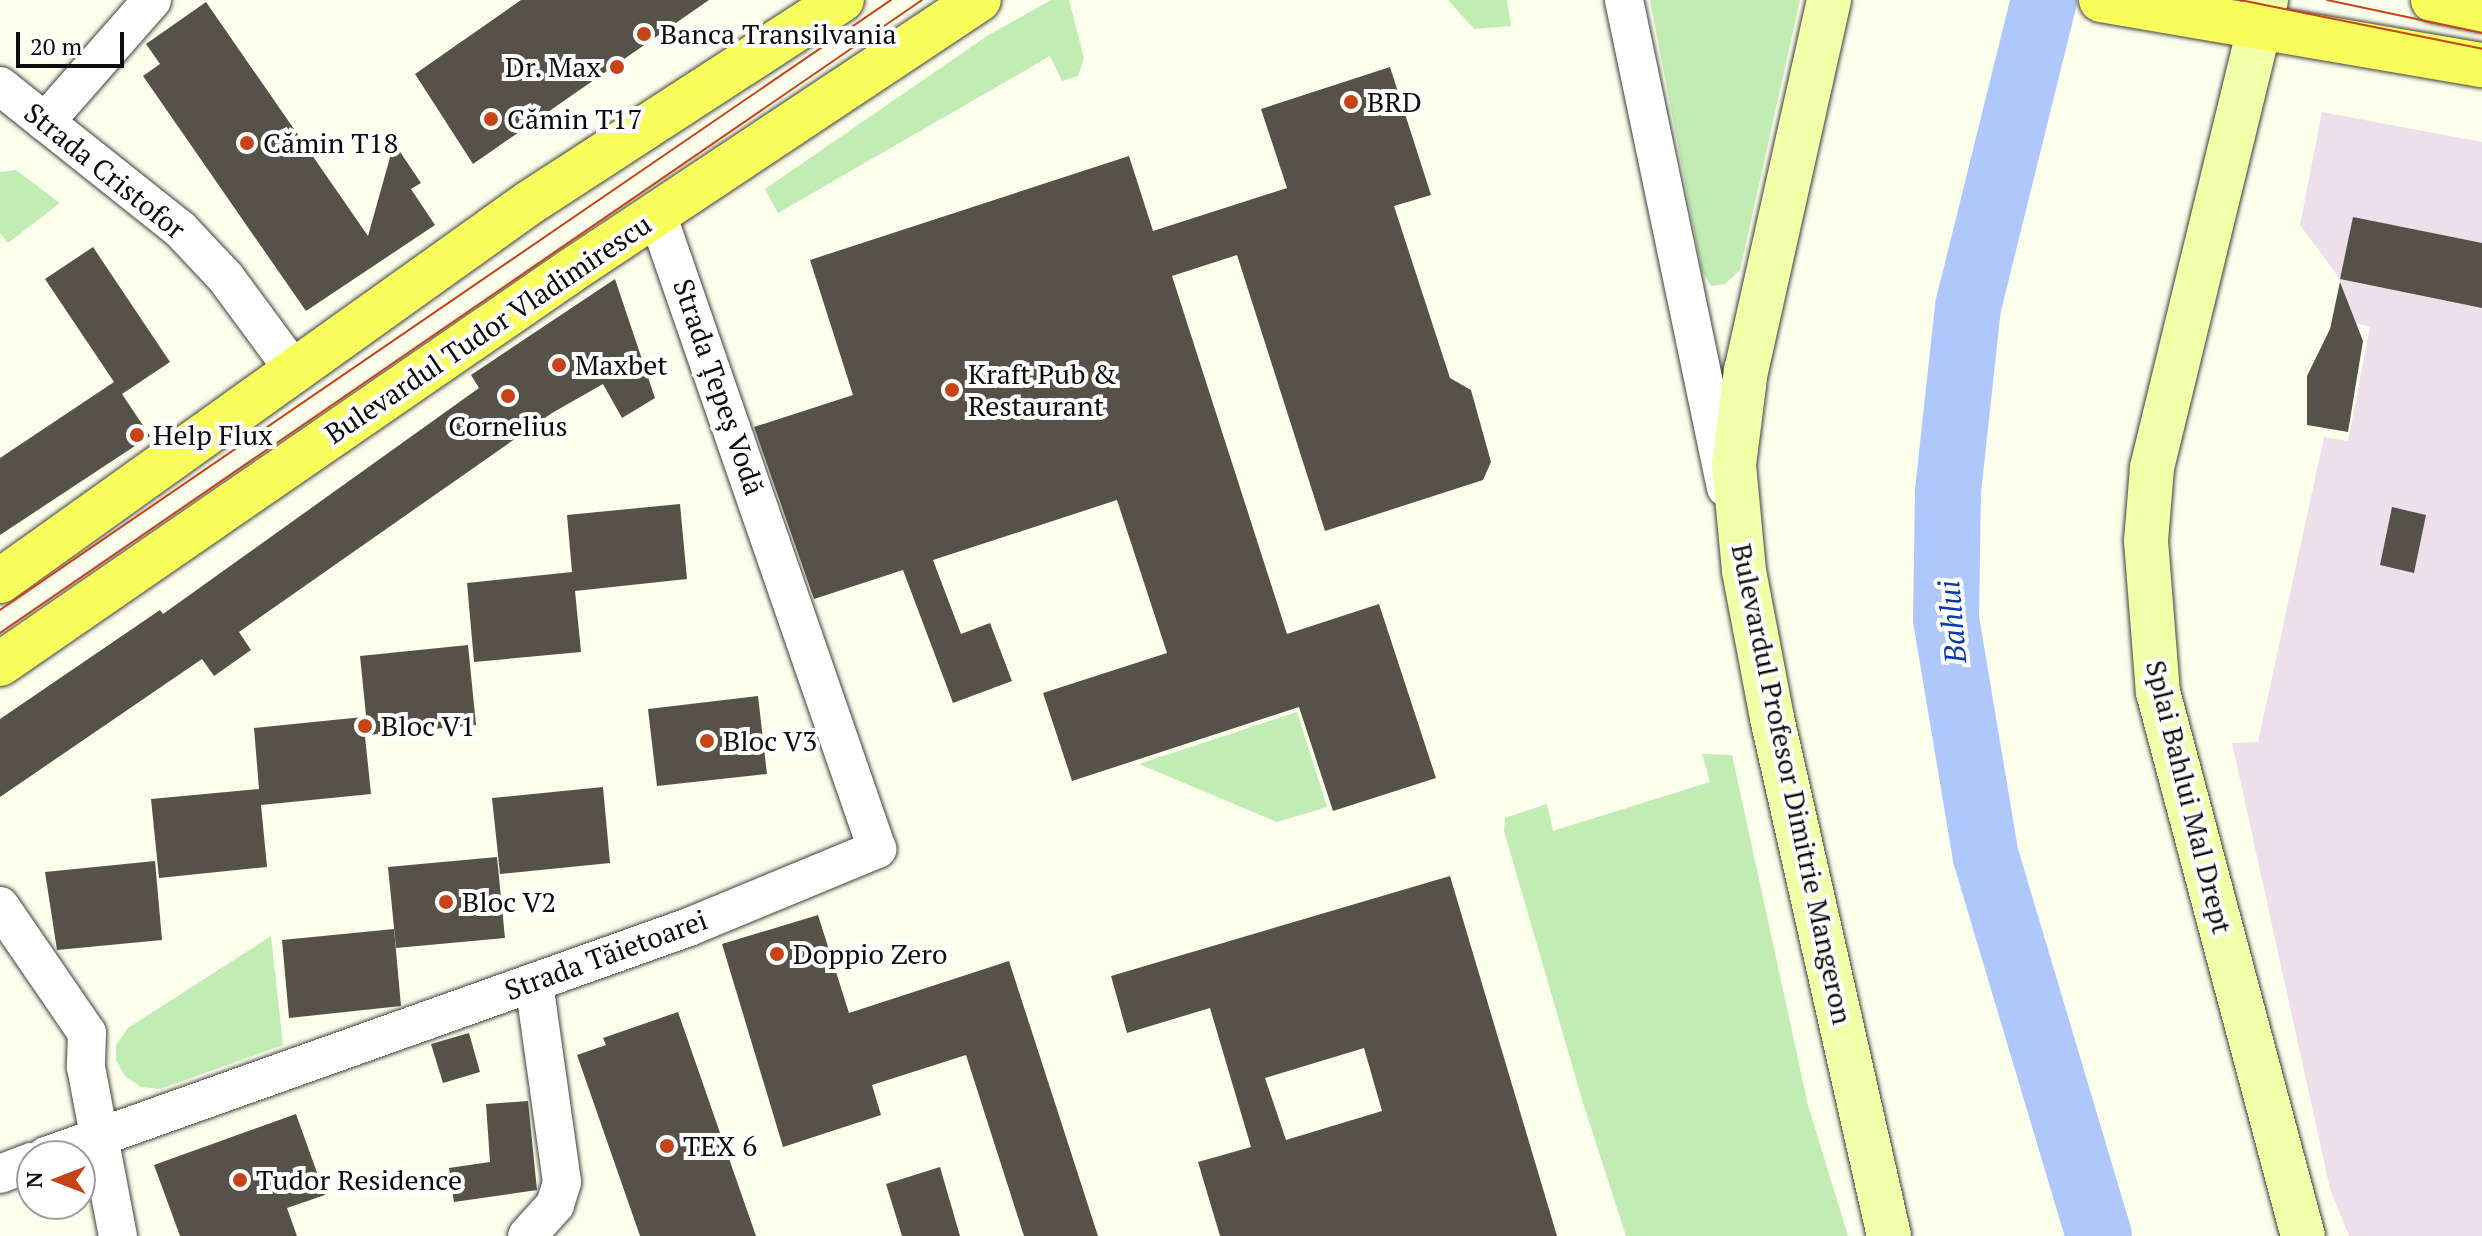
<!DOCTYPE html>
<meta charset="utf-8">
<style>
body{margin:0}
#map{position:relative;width:2482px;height:1236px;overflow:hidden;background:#fdffed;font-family:"PT Serif",serif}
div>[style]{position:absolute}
.industrial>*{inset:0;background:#ede0ea}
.green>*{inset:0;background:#c1ecb4}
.river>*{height:66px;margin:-33px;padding:0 33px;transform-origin:33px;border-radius:33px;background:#aec8fb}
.building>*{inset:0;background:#565249}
.roads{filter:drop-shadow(0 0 2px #404040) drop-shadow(0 0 2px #404040)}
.street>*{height:38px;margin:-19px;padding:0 19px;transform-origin:19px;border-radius:19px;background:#fff}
.secondary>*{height:44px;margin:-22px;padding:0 22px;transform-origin:22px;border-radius:22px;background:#f0ffa8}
.primary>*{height:44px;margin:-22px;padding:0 22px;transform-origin:22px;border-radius:22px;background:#f8ff5d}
.tram>*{height:2px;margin:-1px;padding:0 1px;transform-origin:1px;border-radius:1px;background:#c7441b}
.dots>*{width:22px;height:22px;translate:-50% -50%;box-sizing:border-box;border:4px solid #fff;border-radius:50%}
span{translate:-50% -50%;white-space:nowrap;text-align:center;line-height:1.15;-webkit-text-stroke:8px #fff;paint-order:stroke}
.poi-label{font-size:28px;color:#0d0d0d}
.left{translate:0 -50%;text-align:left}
.right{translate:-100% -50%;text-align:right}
.street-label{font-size:28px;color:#0d0d0d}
.water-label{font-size:30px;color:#0d38a8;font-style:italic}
.north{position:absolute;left:16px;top:1140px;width:80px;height:80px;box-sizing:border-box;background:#fff;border:2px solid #9e9e9e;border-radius:50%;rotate:270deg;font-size:22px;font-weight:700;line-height:32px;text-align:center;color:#0d0d0d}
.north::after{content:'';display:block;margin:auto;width:28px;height:36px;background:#c7441b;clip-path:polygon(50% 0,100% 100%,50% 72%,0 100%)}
.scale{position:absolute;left:16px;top:32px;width:108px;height:36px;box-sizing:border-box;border:4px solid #0d0d0d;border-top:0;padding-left:10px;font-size:24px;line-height:28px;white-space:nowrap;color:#0d0d0d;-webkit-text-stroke:6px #fff;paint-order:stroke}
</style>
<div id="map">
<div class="industrial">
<i style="clip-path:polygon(2322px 112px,2482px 142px,2482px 1236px,2349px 1236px,2330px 1189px,2232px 743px,2258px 742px,2324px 437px,2348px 441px,2370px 327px,2334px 318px,2340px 279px,2300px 225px)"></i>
</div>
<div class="green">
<i style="clip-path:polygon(1051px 0,1069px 0,1084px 58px,1078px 76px,1062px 81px,1050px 56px,778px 213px,765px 189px,987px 36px)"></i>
<i style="clip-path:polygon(1448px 0,1507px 0,1511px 26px,1474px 29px)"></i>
<i style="clip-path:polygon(1650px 0,1800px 0,1740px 270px,1725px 284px,1711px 286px,1702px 271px)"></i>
<i style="clip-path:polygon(16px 170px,60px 203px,8px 243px,0 233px,0 172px)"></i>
<i style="clip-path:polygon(1297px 712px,1327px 807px,1277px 822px,1139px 764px)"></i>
<i style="clip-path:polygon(1702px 754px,1732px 755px,1808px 1105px,1848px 1236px,1626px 1236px,1583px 1103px,1504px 831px,1505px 818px,1547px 804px,1553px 831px,1710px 782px)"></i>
<i style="clip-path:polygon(271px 936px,283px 1045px,160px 1089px,141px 1087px,125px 1076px,116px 1060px,116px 1045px,128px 1028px)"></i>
</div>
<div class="river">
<i style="left:2044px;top:0;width:316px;rotate:103.9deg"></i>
<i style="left:1968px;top:307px;width:186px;rotate:96.2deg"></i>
<i style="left:1948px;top:492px;width:127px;rotate:90.9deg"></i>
<i style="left:1946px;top:619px;width:241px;rotate:80.5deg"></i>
<i style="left:1986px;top:857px;width:395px;rotate:73.4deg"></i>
</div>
<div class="building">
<i style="clip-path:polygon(521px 0,709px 0,473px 164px,415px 74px)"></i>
<i style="clip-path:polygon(206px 2px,368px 236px,394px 143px,421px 183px,411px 189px,435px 225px,306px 311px,143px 76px,160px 64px,146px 44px)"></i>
<i style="clip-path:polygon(1390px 67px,1431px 195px,1394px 206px,1450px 378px,1471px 390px,1491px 462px,1483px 480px,1325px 531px,1237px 255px,1172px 276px,1287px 634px,1379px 604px,1436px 778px,1333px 811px,1299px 707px,1072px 781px,1043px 693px,1167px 653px,1117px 500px,933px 560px,961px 634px,990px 623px,1012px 681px,953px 703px,903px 570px,814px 599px,754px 427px,853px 395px,810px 260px,1129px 156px,1153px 231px,1287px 188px,1261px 109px)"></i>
<i style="clip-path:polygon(2353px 217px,2482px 243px,2482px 308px,2340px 279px)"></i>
<i style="clip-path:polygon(93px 247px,170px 362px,122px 394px,150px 436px,0 535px,0 458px,114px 382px,45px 279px)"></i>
<i style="clip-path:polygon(615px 279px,655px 398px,622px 418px,603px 384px,552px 413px,239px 632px,251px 650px,214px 676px,202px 659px,0 797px,0 719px,160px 610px,163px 614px,479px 388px,471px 375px)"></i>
<i style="clip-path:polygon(2340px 282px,2363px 341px,2348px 432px,2307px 425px,2307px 376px,2330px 329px)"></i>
<i style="clip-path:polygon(680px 504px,687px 579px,575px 591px,581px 652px,474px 662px,467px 583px,572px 572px,567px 515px)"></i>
<i style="clip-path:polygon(2392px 507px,2426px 515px,2414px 573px,2380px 565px)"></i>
<i style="clip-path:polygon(468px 645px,476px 725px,368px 735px,360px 656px)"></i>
<i style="clip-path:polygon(758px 696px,767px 774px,657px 786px,648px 709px)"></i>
<i style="clip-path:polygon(363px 717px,371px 794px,261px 805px,267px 867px,159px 878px,151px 799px,259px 789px,254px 728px)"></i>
<i style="clip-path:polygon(603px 787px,610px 863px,500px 874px,492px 798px)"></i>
<i style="clip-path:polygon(497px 857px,505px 938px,396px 948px,388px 867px)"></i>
<i style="clip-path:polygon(155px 861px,162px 940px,57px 950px,45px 872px)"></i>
<i style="clip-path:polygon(evenodd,1450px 876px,1557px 1236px,1220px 1236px,1198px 1162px,1251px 1147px,1210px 1008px,1127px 1033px,1111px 976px,1450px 876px,1364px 1048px,1382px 1111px,1286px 1140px,1265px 1078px,1364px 1048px)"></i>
<i style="clip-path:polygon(818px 915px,849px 1013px,1009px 961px,1098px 1236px,1024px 1236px,966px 1055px,872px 1085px,881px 1115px,783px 1147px,722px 944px)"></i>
<i style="clip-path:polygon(394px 929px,401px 1006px,289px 1018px,282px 940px)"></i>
<i style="clip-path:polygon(678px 1012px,726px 1150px,756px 1236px,640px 1236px,577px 1055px,606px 1045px,603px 1038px)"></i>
<i style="clip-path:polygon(469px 1033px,480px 1072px,443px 1083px,431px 1044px)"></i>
<i style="clip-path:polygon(528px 1101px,537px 1190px,454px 1202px,449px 1168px,490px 1162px,486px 1104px)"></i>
<i style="clip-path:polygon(296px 1114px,325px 1195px,287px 1208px,297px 1236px,180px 1236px,154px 1165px)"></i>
<i style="clip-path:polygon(940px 1167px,960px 1236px,902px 1236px,886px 1184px)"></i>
</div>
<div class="roads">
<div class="street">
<i style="left:1624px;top:0;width:498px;rotate:78.2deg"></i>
<i style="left:0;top:86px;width:230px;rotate:38.5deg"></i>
<i style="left:180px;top:229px;width:67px;rotate:46.8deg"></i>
<i style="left:226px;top:278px;width:118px;rotate:53.6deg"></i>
<i style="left:45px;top:122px;width:162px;rotate:-48.7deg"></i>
<i style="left:0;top:906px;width:154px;rotate:55.6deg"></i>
<i style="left:87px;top:1033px;width:34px;rotate:92deg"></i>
<i style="left:86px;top:1067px;width:172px;rotate:79.3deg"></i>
<i style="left:46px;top:1156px;width:683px;rotate:-19.6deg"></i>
<i style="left:689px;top:927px;width:204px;rotate:-22.5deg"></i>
<i style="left:877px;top:849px;width:672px;rotate:-109.11deg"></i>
<i style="left:0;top:1174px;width:34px;rotate:-21deg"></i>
<i style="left:527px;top:1236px;width:42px;rotate:-47.9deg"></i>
<i style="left:555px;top:1205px;width:24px;rotate:-73deg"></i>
<i style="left:562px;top:1182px;width:202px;rotate:-98deg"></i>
</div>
<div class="secondary">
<i style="left:1829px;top:0;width:379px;rotate:102.6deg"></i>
<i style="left:1746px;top:370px;width:96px;rotate:97.2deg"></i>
<i style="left:1734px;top:465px;width:106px;rotate:84.6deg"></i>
<i style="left:1744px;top:571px;width:150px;rotate:79.2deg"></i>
<i style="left:1772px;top:718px;width:531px;rotate:77.27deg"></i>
<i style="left:2266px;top:0;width:482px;rotate:103.7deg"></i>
<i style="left:2152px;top:468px;width:73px;rotate:94.7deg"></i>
<i style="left:2146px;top:541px;width:151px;rotate:85.5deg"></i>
<i style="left:2158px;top:692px;width:563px;rotate:75.08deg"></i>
</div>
<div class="primary">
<i style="left:2101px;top:0;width:387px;rotate:9.7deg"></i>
<i style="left:2433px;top:0;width:50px;rotate:11.5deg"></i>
<i style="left:0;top:581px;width:650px;rotate:-35.55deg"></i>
<i style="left:529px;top:203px;width:373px;rotate:-33deg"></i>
<i style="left:0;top:664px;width:691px;rotate:-34.56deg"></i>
<i style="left:569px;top:272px;width:492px;rotate:-33.6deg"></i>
</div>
</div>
<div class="tram">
<i style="left:2240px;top:0;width:247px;rotate:11.4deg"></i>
<i style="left:2327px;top:0;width:158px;rotate:12deg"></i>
<i style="left:0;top:610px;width:1080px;rotate:-34.4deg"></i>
<i style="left:0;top:633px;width:1118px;rotate:-34.47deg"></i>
</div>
<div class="dots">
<i style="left:644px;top:34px;background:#c7441b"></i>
<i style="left:617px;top:67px;background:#c7441b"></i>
<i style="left:1351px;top:102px;background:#c7441b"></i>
<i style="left:491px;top:119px;background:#c7441b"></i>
<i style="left:247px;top:143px;background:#c7441b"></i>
<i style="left:559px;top:365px;background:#c7441b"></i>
<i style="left:952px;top:390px;background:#c7441b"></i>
<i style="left:508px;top:396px;background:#c7441b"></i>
<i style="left:137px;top:435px;background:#c7441b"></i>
<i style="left:365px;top:726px;background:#c7441b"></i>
<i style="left:707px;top:741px;background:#c7441b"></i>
<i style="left:446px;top:902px;background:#c7441b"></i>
<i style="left:777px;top:954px;background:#c7441b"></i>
<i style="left:667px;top:1146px;background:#c7441b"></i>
<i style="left:240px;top:1180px;background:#c7441b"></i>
</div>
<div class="poi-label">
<span class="left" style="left:660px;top:34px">Banca Transilvania</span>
<span class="right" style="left:601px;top:67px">Dr. Max</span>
<span class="left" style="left:1367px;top:102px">BRD</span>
<span class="left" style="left:507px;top:119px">Cămin T17</span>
<span class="left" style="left:263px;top:143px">Cămin T18</span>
<span class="left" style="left:575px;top:365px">Maxbet</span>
<span class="left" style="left:968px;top:390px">Kraft Pub &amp;<br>Restaurant</span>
<span style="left:508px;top:426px">Cornelius</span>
<span class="left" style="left:153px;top:435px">Help Flux</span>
<span class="left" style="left:381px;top:726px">Bloc V1</span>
<span class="left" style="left:723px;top:741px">Bloc V3</span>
<span class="left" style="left:462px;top:902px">Bloc V2</span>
<span class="left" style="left:793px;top:954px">Doppio Zero</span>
<span class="left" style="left:683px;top:1146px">TEX 6</span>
<span class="left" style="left:256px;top:1180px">Tudor Residence</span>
</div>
<div class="street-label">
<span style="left:105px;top:171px;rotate:39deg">Strada Cristofor</span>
<span style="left:488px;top:329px;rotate:-34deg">Bulevardul Tudor Vladimirescu</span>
<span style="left:719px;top:387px;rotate:71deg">Strada Țepeș Vodă</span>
<span style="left:1792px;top:784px;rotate:78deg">Bulevardul Profesor Dimitrie Mangeron</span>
<span style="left:2189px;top:797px;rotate:76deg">Splai Bahlui Mal Drept</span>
<span style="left:606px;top:955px;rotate:-20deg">Strada Tăietoarei</span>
</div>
<div class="water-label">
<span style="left:1952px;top:622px;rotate:-95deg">Bahlui</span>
</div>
<div class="north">N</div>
<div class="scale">20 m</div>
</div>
